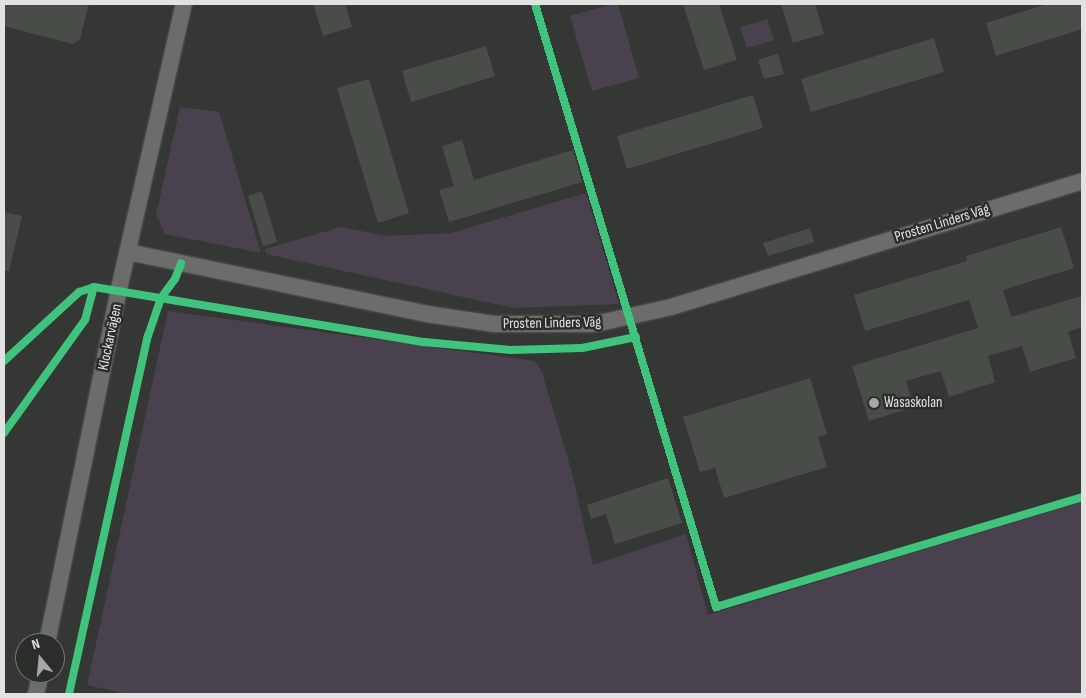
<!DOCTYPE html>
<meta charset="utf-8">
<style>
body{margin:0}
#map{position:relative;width:1086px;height:698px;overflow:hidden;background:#353734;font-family:"Sofia Sans Condensed",sans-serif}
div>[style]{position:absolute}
.green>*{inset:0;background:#4a414f}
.building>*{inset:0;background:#494d47}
.roads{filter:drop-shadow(0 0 1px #545653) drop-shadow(0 0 1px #545653)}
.minor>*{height:16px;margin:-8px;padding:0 8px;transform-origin:8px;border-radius:8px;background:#6c6d6b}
.cycleway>*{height:8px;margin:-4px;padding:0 4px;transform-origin:4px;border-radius:4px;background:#40c37c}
.dots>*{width:14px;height:14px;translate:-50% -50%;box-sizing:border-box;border:2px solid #2a2e29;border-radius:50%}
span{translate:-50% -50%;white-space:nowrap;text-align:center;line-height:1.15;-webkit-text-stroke:5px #2a2e29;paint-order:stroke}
.street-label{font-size:15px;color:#e1e3e0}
.poi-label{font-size:15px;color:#e1e3e0}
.left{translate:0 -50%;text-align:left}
.frame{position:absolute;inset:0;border:5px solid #e1e3e0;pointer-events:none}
.north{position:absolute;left:15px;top:633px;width:50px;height:50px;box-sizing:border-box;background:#2a2e29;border:1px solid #737672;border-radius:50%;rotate:343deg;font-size:14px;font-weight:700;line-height:20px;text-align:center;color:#e1e3e0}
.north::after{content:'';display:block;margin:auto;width:18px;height:22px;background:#a5a7a4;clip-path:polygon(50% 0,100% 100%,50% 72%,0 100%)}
</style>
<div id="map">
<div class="green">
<i style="clip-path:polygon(612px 4px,618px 4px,639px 78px,592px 91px,570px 16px)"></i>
<i style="clip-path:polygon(767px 19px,774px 40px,747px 48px,740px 27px)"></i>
<i style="clip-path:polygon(180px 107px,219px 112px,261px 253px,165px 234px,156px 215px)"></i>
<i style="clip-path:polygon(586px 193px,619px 304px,513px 308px,266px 254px,265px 249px,341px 227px,386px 236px,451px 233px)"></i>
<i style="clip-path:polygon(168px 311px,535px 361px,542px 372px,572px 473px,593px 565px,686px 534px,708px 615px,1082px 502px,1082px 694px,128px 694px,87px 685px)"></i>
</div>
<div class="building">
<i style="clip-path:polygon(4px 4px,89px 4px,80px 39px,73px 44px,4px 26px)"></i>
<i style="clip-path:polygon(313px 4px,345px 4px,352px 27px,323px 36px)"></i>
<i style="clip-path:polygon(683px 4px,719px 4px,737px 60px,704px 70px)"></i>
<i style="clip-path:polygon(781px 4px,815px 4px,824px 34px,793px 43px)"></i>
<i style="clip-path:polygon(1047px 4px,1082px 4px,1082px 29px,996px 56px,986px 23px)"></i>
<i style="clip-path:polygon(934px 38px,944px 72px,811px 112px,801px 79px)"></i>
<i style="clip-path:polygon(486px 46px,495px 76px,411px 102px,402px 71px)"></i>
<i style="clip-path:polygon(778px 54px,784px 74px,764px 79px,758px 60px)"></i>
<i style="clip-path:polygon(369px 79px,409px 213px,378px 223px,337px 88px)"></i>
<i style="clip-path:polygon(753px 95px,763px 128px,627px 169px,617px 136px)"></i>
<i style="clip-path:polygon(462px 140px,474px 180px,573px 150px,582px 182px,449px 222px,439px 190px,454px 186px,442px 146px)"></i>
<i style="clip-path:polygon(262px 191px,277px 242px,263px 246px,248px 196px)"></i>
<i style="clip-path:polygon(4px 212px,22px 216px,9px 271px,4px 271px)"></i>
<i style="clip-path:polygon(1061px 227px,1074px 268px,1003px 290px,1011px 317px,1082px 296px,1082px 327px,1068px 332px,1076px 358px,1030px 372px,1022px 346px,988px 356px,995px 382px,949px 397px,941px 371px,906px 381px,914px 407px,869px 421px,852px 366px,978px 328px,969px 300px,865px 331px,854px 295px,967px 261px,966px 256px)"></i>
<i style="clip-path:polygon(810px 228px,814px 242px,768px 256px,763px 243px)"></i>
<i style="clip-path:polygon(810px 378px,827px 434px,818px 437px,827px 467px,724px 498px,715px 468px,700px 472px,683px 417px)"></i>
<i style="clip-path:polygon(668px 478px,682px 523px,615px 544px,606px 514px,591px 519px,587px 505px)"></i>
</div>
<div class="roads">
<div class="minor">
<i style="left:128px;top:252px;width:305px;rotate:11.7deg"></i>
<i style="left:427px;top:314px;width:69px;rotate:8.4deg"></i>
<i style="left:495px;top:324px;width:100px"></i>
<i style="left:595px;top:324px;width:78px;rotate:-12.6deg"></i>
<i style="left:671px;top:307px;width:430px;rotate:-17deg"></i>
<i style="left:47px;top:643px;width:361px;rotate:-78.5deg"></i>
<i style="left:119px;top:289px;width:292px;rotate:-77.2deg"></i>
<i style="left:36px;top:694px;width:22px;rotate:-77deg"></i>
</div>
</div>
<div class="cycleway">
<i style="left:535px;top:4px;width:630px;rotate:73.29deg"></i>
<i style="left:716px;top:607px;width:382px;rotate:-16.7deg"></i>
<i style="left:4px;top:361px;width:102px;rotate:-42.6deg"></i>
<i style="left:79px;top:292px;width:16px;rotate:-18deg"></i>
<i style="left:94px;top:287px;width:335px;rotate:9.5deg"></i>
<i style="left:424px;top:342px;width:87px;rotate:5.3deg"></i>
<i style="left:511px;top:350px;width:71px;rotate:-1.6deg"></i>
<i style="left:582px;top:348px;width:55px;rotate:-11.5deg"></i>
<i style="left:4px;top:433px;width:139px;rotate:-54.4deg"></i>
<i style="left:85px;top:320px;width:34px;rotate:-75deg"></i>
<i style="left:69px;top:694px;width:367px;rotate:-77.6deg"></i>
<i style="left:148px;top:336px;width:40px;rotate:-71.1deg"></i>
<i style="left:161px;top:298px;width:24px;rotate:-54deg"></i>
<i style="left:175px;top:279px;width:17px;rotate:-69deg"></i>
</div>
<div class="dots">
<i style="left:874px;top:403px;background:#a5a7a4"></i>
</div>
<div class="street-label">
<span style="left:942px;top:223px;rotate:-17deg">Prosten Linders Väg</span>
<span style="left:552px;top:323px;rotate:-1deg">Prosten Linders Väg</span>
<span style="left:110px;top:337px;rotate:-78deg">Klockarvägen</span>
</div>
<div class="poi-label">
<span class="left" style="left:884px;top:403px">Wasaskolan</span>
</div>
<div class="frame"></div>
<div class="north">N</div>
</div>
